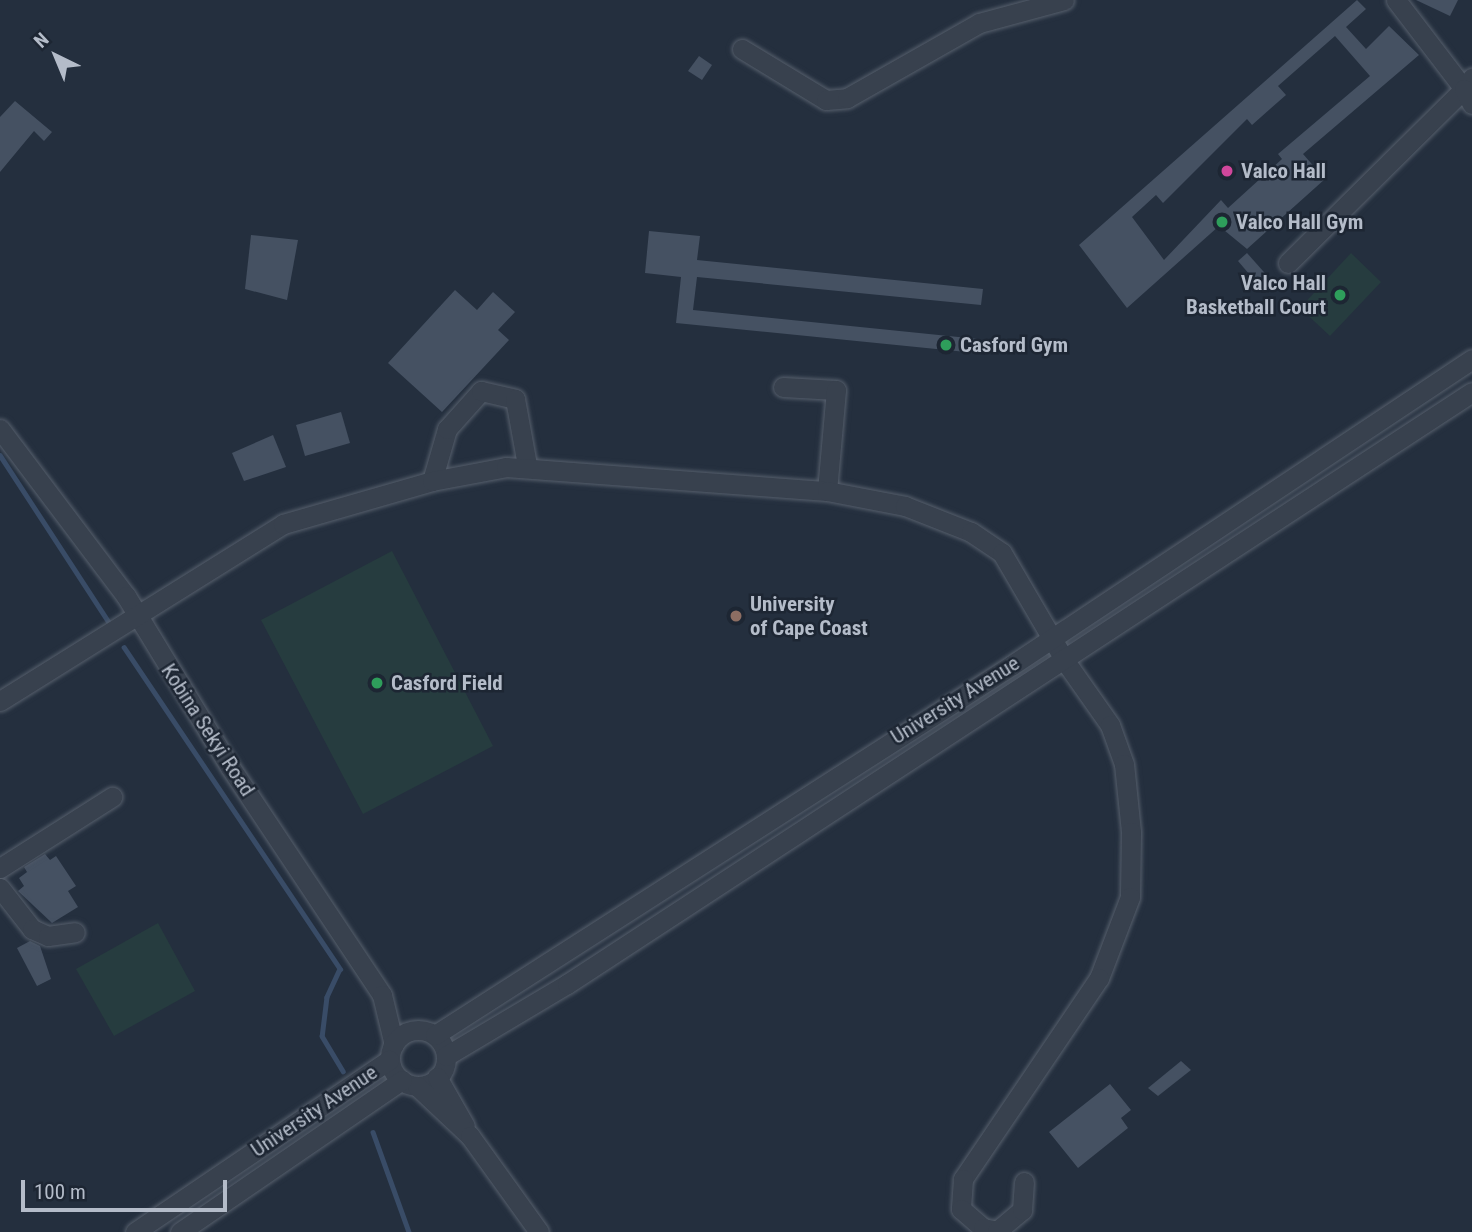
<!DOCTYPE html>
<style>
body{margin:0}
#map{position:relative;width:1472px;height:1232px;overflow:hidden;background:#242f3e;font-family:"Roboto Condensed",sans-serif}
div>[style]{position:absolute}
.green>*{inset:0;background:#263c3f}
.stream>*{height:4.5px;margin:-2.25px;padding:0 2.25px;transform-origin:2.25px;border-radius:2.25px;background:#394c67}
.building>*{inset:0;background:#455162}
.roads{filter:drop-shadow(0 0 2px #565f6c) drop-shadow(0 0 2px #565f6c)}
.minor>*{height:19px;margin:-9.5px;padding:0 9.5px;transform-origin:9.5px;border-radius:9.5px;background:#38414e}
.minor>.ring{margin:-9.5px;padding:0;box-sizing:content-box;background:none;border:19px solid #38414e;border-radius:50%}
.dots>*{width:19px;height:19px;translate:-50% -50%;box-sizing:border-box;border:4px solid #1d2633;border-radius:50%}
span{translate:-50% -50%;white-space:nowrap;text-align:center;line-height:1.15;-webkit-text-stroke:5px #1d2633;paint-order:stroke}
.poi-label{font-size:21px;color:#b4bcc9;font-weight:700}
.left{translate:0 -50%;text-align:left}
.right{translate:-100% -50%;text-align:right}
.street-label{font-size:21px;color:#b4bcc9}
.north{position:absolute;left:21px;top:21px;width:70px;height:70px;-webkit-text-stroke:5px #1d2633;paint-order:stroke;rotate:317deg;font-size:19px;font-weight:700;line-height:28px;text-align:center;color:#b4bcc9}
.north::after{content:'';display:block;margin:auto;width:24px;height:32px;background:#b4bcc9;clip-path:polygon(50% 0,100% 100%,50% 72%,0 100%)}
.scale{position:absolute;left:21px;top:1180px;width:206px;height:32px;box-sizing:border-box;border:4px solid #b4bcc9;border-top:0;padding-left:9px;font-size:21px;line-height:24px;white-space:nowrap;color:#b4bcc9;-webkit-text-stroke:5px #1d2633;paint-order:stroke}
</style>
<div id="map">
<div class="green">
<i style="clip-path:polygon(1351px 253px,1381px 282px,1330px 336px,1300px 308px)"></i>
<i style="clip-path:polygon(392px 551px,493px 746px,363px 814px,261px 620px)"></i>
<i style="clip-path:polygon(158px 923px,195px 991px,114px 1036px,76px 969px)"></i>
</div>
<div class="stream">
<i style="left:0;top:455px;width:202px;rotate:56.9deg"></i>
<i style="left:124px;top:647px;width:388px;rotate:56.1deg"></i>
<i style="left:340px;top:969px;width:31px;rotate:115deg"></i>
<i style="left:327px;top:997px;width:39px;rotate:97deg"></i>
<i style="left:322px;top:1036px;width:41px;rotate:59deg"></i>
<i style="left:373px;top:1132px;width:106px;rotate:70.2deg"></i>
</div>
<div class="building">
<i style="clip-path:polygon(evenodd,1357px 0,1366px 9px,1346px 27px,1366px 49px,1389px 26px,1419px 55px,1303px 154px,1325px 179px,1247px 249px,1219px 226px,1127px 308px,1079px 245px,1357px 0,1335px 36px,1370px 76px,1278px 154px,1282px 159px,1228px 208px,1221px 200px,1164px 260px,1132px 217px,1156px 195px,1163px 203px,1247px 119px,1252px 125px,1286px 95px,1278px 86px,1335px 36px)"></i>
<i style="clip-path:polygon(1416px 0,1458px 0,1450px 16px)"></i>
<i style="clip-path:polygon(699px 56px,712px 65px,702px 80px,688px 71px)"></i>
<i style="clip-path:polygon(15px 101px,52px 132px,44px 141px,34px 131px,0 172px,0 117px)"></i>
<i style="clip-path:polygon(649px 231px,700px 236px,697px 260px,983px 289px,981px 305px,697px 277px,693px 310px,978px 339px,976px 353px,676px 323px,681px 277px,645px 273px)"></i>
<i style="clip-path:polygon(251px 235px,298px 240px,287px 300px,245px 289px)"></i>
<i style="clip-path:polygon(1247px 253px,1271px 280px,1261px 288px,1238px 261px)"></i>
<i style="clip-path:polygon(455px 290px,477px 310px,493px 292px,515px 312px,498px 330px,509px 340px,442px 412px,388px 363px)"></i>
<i style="clip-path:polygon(341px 412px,350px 443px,305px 456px,296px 425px)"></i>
<i style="clip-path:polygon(273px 435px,286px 467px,244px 481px,232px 453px)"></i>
<i style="clip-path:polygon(45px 854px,50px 860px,56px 856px,76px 886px,68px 891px,78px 907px,52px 923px,18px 891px,24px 886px,19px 878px,27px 872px,24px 867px)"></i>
<i style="clip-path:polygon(30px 941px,40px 946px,51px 979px,37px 986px,17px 948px)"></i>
<i style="clip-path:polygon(1181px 1061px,1191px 1070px,1158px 1096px,1148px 1088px)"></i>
<i style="clip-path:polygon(1110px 1084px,1131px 1110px,1121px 1118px,1128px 1128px,1078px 1168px,1049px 1132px)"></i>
</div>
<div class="roads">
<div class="minor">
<i style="left:1396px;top:0;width:112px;rotate:52.6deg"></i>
<i style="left:1464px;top:89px;width:14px;rotate:-54deg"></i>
<i style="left:742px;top:49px;width:98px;rotate:31.3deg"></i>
<i style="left:826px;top:100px;width:21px;rotate:-5deg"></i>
<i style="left:847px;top:98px;width:152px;rotate:-29.6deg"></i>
<i style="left:979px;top:23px;width:88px;rotate:-15.1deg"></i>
<i style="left:1288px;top:263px;width:247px;rotate:-44.7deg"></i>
<i style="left:1464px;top:89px;width:17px;rotate:62deg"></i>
<i style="left:783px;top:387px;width:53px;rotate:3.2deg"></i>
<i style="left:836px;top:390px;width:101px;rotate:95.1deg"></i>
<i style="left:0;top:429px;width:209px;rotate:53deg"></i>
<i style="left:126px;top:596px;width:200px;rotate:58.7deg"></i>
<i style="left:230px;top:767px;width:274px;rotate:56.3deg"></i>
<i style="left:382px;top:995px;width:51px;rotate:76.5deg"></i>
<i style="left:432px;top:481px;width:54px;rotate:-73.9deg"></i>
<i style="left:447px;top:429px;width:51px;rotate:-48.2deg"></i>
<i style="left:481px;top:391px;width:35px;rotate:13deg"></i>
<i style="left:515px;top:399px;width:67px;rotate:79.7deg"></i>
<i style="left:0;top:701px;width:334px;rotate:-32deg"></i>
<i style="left:283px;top:524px;width:155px;rotate:-16.1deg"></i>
<i style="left:432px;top:481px;width:75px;rotate:-10.7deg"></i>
<i style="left:506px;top:467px;width:322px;rotate:4.3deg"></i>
<i style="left:827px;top:491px;width:79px;rotate:10.9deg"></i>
<i style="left:905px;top:506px;width:71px;rotate:21.5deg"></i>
<i style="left:971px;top:532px;width:37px;rotate:34deg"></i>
<i style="left:1002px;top:553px;width:125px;rotate:59.7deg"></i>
<i style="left:1065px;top:661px;width:78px;rotate:54.9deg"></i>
<i style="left:1110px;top:725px;width:41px;rotate:70.3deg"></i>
<i style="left:1124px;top:764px;width:68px;rotate:84.1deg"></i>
<i style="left:1131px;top:832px;width:65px;rotate:90.9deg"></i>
<i style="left:1130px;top:897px;width:87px;rotate:110.9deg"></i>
<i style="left:1099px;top:978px;width:243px;rotate:124.1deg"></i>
<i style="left:963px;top:1179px;width:30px;rotate:94deg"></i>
<i style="left:961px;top:1209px;width:29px;rotate:41deg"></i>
<i style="left:983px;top:1228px;width:14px;rotate:12deg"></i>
<i style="left:997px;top:1231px;width:33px;rotate:-40deg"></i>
<i style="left:1022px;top:1210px;width:28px;rotate:-86deg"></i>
<i style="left:0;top:868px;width:133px;rotate:-32.4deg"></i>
<i style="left:0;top:888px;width:52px;rotate:52deg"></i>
<i style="left:32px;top:929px;width:17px;rotate:24deg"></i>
<i style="left:48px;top:936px;width:27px;rotate:-8deg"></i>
<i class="ring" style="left:390px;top:1030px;width:37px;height:37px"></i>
<i style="left:435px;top:1035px;width:685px;rotate:-32.67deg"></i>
<i style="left:1012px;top:665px;width:552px;rotate:-33.63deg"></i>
<i style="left:446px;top:1056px;width:141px;rotate:-30.8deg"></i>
<i style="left:567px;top:984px;width:1081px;rotate:-33.19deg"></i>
<i style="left:437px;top:1077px;width:56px;rotate:60.3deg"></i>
<i style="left:417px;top:1086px;width:73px;rotate:43.3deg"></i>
<i style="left:470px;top:1136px;width:118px;rotate:54.3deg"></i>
<i style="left:135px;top:1232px;width:307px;rotate:-34.1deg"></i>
<i style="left:180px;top:1232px;width:269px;rotate:-34.4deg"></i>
</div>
</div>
<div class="dots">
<i style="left:1227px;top:171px;background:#d1479c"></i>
<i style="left:1222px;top:222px;background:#2e9e5b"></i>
<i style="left:1340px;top:295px;background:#2e9e5b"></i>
<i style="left:946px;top:345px;background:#2e9e5b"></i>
<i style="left:736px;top:616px;background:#8d6e63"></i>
<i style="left:377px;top:683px;background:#2e9e5b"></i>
</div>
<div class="poi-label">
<span class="left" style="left:1241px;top:171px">Valco Hall</span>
<span class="left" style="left:1236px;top:222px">Valco Hall Gym</span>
<span class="right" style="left:1326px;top:295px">Valco Hall<br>Basketball Court</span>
<span class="left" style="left:960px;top:345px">Casford Gym</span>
<span class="left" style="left:750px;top:616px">University<br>of Cape Coast</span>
<span class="left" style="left:391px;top:683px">Casford Field</span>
</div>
<div class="street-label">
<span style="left:955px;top:700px;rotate:-32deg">University Avenue</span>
<span style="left:208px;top:730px;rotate:57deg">Kobina Sekyi Road</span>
<span style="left:314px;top:1111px;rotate:-34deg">University Avenue</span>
</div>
<div class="north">N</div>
<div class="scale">100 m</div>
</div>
